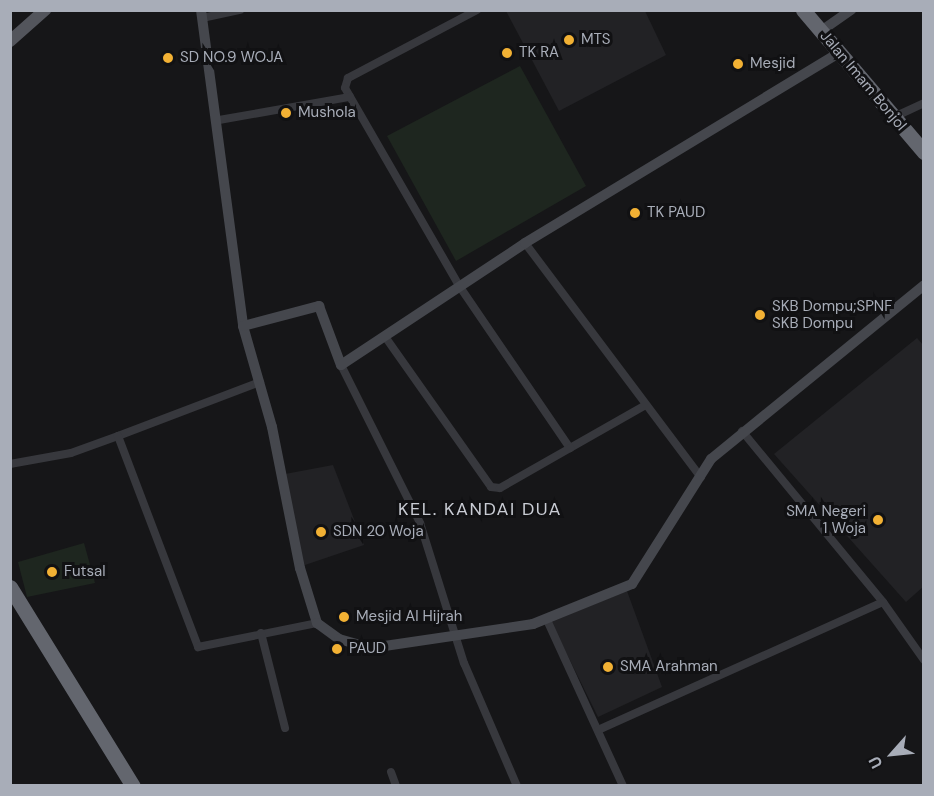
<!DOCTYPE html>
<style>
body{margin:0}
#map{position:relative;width:934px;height:796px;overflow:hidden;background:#161618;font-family:"DM Sans",sans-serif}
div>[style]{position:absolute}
.built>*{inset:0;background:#222225}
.green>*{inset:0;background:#1e261f}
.street>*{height:8px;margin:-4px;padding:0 4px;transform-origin:4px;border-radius:4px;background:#37383d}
.secondary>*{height:10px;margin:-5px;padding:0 5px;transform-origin:5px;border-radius:5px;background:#45474d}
.primary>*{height:12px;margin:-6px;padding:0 6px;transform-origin:6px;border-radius:6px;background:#53555c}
.highway>*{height:15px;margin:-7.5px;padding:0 7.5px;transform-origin:7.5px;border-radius:7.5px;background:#63666e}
.dots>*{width:16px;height:16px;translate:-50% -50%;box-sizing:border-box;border:3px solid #111113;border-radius:50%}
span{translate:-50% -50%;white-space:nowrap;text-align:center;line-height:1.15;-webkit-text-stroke:6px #111113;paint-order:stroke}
.poi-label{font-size:15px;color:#a8adb8}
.left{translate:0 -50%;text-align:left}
.right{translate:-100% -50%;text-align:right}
.street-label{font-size:15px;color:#a8adb8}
.quarter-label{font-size:18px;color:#c9ccd4;letter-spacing:1.5px}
.frame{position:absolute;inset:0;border:12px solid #a8adb8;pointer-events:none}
.north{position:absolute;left:862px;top:724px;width:60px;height:60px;-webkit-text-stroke:4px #111113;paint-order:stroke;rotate:243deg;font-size:16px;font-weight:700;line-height:24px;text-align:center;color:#a8adb8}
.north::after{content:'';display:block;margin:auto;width:21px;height:27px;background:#a8adb8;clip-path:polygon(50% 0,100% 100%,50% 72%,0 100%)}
</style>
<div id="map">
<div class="built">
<i style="clip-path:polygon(506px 11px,645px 11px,666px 55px,559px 111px)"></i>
<i style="clip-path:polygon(917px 338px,924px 346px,924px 586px,906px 602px,774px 454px)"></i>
<i style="clip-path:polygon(333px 465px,364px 545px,302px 566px,285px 474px)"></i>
<i style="clip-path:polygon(627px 591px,662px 687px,598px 717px,551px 622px)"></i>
</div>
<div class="green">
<i style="clip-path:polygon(520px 66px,586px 186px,456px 261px,387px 136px)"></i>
<i style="clip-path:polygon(84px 543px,95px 583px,27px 597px,18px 562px)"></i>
</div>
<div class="street">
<i style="left:477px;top:10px;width:146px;rotate:152.2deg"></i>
<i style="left:348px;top:78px;width:10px;rotate:107deg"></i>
<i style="left:345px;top:88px;width:230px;rotate:60deg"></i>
<i style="left:460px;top:287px;width:195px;rotate:55.7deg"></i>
<i style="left:570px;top:448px;width:85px;rotate:-29.6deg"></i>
<i style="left:202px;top:18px;width:39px;rotate:-12deg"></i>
<i style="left:894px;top:117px;width:33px;rotate:-25deg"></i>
<i style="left:219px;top:120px;width:133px;rotate:-10deg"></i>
<i style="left:525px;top:243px;width:293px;rotate:53.1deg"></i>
<i style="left:386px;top:338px;width:182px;rotate:54.8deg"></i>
<i style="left:491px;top:487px;width:9px;rotate:6deg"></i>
<i style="left:500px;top:488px;width:81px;rotate:-29.7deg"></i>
<i style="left:341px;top:365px;width:177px;rotate:63.4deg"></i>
<i style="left:420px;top:523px;width:147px;rotate:72.6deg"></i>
<i style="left:464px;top:663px;width:134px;rotate:66.7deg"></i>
<i style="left:742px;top:431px;width:222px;rotate:50.5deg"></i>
<i style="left:883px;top:602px;width:71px;rotate:54.7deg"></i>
<i style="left:118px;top:436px;width:152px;rotate:-20.8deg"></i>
<i style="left:10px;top:464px;width:62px;rotate:-10.2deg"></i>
<i style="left:71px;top:453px;width:50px;rotate:-19.9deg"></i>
<i style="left:118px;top:436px;width:226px;rotate:69.2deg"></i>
<i style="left:198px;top:647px;width:121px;rotate:-11.4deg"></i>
<i style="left:547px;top:620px;width:183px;rotate:65.4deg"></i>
<i style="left:261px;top:633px;width:98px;rotate:75.8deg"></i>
<i style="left:598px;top:730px;width:312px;rotate:-24.2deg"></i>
<i style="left:391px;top:772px;width:15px;rotate:70deg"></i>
</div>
<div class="secondary">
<i style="left:201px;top:10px;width:319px;rotate:82.4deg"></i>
<i style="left:243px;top:326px;width:105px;rotate:74deg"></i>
<i style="left:272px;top:427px;width:144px;rotate:78.8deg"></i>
<i style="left:300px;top:568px;width:58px;rotate:72.8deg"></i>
<i style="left:317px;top:623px;width:27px;rotate:36deg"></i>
<i style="left:339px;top:639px;width:33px;rotate:16deg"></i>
<i style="left:371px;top:648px;width:164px;rotate:-8.4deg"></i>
<i style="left:533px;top:624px;width:107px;rotate:-22deg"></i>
<i style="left:632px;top:584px;width:148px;rotate:-57.7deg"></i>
<i style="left:711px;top:459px;width:275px;rotate:-39.2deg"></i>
<i style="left:821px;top:31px;width:37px;rotate:-35deg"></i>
<i style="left:243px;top:326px;width:79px;rotate:-14.7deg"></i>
<i style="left:319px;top:306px;width:63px;rotate:69.6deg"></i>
<i style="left:341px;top:365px;width:221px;rotate:-33.5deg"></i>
<i style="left:525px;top:243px;width:367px;rotate:-31.2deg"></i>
</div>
<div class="primary">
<i style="left:10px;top:41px;width:47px;rotate:-41.5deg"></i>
</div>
<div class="highway">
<i style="left:803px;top:10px;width:187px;rotate:49.6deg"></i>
<i style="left:10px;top:587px;width:234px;rotate:58.3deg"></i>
</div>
<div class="dots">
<i style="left:569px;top:40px;background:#f2b134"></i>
<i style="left:507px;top:53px;background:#f2b134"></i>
<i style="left:168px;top:58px;background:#f2b134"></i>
<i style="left:738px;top:64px;background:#f2b134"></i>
<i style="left:286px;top:113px;background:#f2b134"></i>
<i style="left:635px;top:213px;background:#f2b134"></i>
<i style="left:760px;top:315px;background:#f2b134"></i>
<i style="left:878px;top:520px;background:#f2b134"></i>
<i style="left:321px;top:532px;background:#f2b134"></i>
<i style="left:52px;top:572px;background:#f2b134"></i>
<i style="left:344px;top:617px;background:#f2b134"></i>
<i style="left:337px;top:649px;background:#f2b134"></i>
<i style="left:608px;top:667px;background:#f2b134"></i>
</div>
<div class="poi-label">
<span class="left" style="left:581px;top:40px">MTS</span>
<span class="left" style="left:519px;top:53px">TK RA</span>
<span class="left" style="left:180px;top:58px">SD NO.9 WOJA</span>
<span class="left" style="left:750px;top:64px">Mesjid</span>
<span class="left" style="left:298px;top:113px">Mushola</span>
<span class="left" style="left:647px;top:213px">TK PAUD</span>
<span class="left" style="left:772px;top:315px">SKB Dompu;SPNF<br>SKB Dompu</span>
<span class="right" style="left:866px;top:520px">SMA Negeri<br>1 Woja</span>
<span class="left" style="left:333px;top:532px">SDN 20 Woja</span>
<span class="left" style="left:64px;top:572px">Futsal</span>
<span class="left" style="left:356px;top:617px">Mesjid Al Hijrah</span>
<span class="left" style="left:349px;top:649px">PAUD</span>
<span class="left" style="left:620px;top:667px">SMA Arahman</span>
</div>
<div class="street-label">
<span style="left:863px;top:81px;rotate:50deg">Jalan Imam Bonjol</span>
</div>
<div class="quarter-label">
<span style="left:480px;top:509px">KEL. KANDAI DUA</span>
</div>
<div class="frame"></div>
<div class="north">U</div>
</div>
